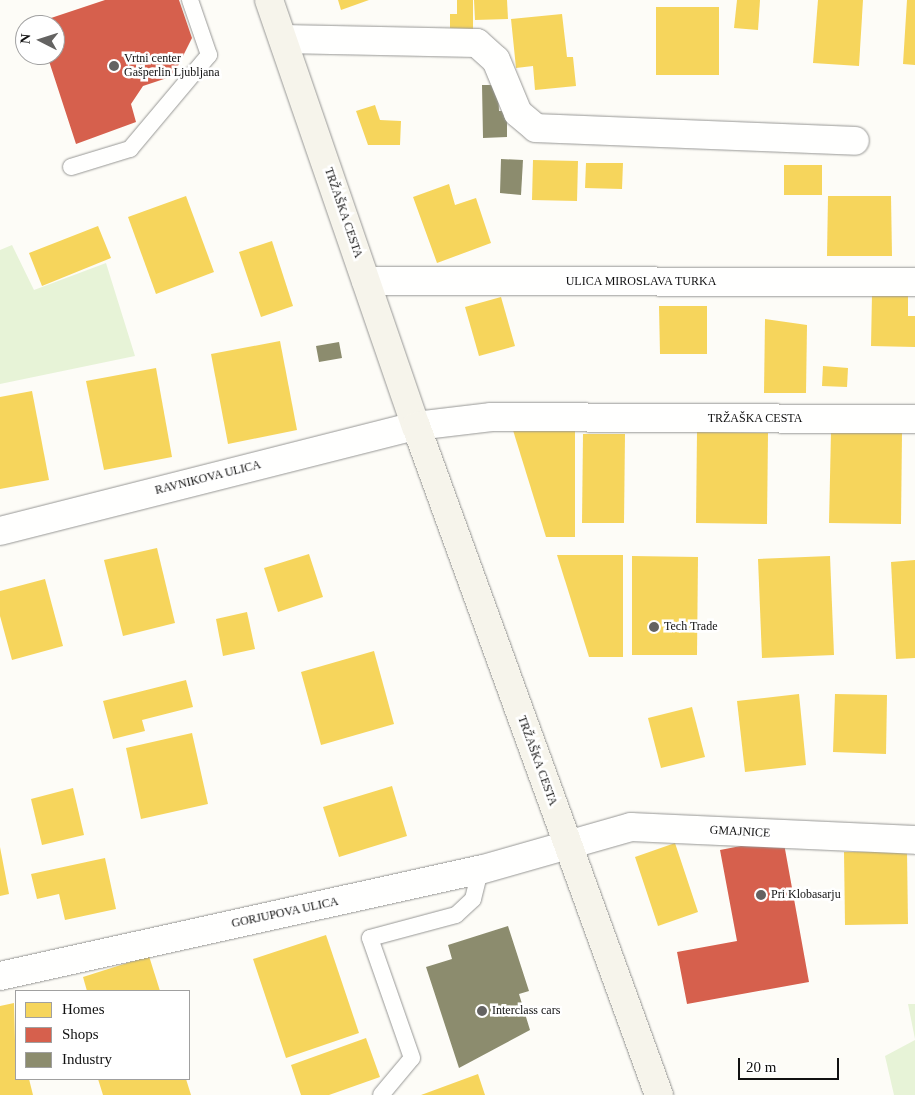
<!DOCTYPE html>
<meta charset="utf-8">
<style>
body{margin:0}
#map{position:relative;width:915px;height:1095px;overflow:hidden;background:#fdfcf7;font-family:Georgia,serif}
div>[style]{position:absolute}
.green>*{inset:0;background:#e7f3d7}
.homes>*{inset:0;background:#f6d55c}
.shops>*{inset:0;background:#d6604d}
.industry>*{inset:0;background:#8c8c6e}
.roads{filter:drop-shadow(0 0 1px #979795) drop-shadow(0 0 1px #979795)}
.service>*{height:16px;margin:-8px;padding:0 8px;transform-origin:8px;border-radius:8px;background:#fffffe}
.minor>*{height:28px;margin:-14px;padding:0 14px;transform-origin:14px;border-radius:14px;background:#fffffe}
.secondary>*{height:28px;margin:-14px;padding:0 14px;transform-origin:14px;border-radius:14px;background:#f6f4eb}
.dots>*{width:14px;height:14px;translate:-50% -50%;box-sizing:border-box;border:2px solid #fff;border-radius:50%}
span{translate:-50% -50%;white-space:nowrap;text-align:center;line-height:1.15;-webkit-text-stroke:5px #fff;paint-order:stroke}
.poi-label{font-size:12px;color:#111}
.left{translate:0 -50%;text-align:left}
.street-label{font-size:12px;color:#111}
.legend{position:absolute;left:15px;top:990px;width:175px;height:90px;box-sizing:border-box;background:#fff;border:1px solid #a0a0a0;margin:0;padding:6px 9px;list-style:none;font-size:15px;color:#111}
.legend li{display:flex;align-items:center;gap:10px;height:25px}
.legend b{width:25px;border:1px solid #a0a0a0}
.north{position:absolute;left:15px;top:15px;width:50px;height:50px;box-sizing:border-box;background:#fff;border:1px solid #a0a0a0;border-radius:50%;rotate:275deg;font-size:14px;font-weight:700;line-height:20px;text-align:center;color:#111}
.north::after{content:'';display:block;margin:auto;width:18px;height:22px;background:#646362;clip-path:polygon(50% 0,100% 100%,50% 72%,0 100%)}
.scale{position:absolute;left:738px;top:1058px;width:101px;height:22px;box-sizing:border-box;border:2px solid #111;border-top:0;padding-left:6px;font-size:15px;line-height:18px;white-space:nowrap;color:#111;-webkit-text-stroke:4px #fff;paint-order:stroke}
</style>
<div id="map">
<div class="green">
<i style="clip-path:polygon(12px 245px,34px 290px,106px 263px,135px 356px,0 384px,0 250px)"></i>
<i style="clip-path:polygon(908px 1004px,915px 1004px,915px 1039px)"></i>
<i style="clip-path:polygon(915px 1040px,915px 1095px,894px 1095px,885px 1056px)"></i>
</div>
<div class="homes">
<i style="clip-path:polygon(338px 0,369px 0,341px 10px)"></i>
<i style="clip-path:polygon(457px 0,473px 0,473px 30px,450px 30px,450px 14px,457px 14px)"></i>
<i style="clip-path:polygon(474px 0,507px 0,508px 19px,475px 20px)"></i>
<i style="clip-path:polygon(737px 0,760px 0,758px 30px,734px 28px)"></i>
<i style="clip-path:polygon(818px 0,863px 0,859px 66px,813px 63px)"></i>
<i style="clip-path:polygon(907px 0,915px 0,915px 65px,903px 64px)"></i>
<i style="clip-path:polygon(656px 7px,719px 7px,719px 75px,656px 75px)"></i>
<i style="clip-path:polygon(562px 14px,567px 57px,573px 57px,576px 86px,535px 90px,533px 66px,516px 68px,511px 19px)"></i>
<i style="clip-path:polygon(375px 105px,380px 120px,401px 121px,400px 145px,368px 145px,356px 111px)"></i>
<i style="clip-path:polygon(533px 160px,578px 161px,577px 201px,532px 200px)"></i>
<i style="clip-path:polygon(586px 163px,623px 163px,622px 189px,585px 188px)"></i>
<i style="clip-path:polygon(784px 165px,822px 165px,822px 195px,784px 195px)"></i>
<i style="clip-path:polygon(449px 184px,455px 205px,476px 198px,491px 243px,437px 263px,413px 197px)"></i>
<i style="clip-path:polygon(186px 196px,214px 272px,156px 294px,128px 217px)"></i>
<i style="clip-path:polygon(828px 196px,891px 196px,892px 256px,827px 256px)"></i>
<i style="clip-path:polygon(98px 226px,111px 258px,42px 286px,29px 253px)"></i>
<i style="clip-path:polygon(272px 241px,293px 306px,261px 317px,239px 252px)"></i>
<i style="clip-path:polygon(872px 294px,908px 294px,908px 316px,915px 316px,915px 347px,871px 346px)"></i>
<i style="clip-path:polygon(501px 297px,515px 346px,479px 356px,465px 307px)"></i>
<i style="clip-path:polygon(659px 306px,707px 306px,707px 354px,660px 354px)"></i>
<i style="clip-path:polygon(765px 319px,807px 325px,806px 393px,764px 393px)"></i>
<i style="clip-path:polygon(280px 341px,297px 430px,228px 444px,211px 354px)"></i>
<i style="clip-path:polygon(823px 366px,848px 368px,847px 387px,822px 386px)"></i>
<i style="clip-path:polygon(156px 368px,172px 457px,104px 470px,86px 381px)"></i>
<i style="clip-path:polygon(32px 391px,49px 480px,0 489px,0 397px)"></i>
<i style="clip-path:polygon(512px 427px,575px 427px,575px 537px,546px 537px)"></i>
<i style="clip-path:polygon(697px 432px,768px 433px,767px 524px,696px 523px)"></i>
<i style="clip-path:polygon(831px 432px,902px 433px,901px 524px,829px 523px)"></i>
<i style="clip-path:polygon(583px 434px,625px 434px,624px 523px,582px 523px)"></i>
<i style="clip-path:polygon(157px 548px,175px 623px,123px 636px,104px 560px)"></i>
<i style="clip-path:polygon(309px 554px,323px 597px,278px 612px,264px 568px)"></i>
<i style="clip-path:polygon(557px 555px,623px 555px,623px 657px,589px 657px)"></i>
<i style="clip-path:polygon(632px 556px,698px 557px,697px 655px,632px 655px)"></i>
<i style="clip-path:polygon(830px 556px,834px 655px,762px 658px,758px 559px)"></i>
<i style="clip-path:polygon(915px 560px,915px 658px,896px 659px,891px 562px)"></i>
<i style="clip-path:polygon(45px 579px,63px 646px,12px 660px,0 616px,0 591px)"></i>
<i style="clip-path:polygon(247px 612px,255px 649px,223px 656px,216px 619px)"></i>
<i style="clip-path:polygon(374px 651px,394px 724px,321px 745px,301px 672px)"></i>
<i style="clip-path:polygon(186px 680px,193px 707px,142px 720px,145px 731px,113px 739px,103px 701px)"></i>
<i style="clip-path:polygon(799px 694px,806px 765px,745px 772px,737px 701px)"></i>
<i style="clip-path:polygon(835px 694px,887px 695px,886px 754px,833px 752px)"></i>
<i style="clip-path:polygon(692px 707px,705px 757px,661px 768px,648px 718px)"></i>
<i style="clip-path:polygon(192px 733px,208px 804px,141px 819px,126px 748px)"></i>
<i style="clip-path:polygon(392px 786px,407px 836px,339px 857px,323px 807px)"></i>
<i style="clip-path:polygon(73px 788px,84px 835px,42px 845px,31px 799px)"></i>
<i style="clip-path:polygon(675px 843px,698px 912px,658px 926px,635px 857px)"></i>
<i style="clip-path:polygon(0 847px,9px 894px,0 896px)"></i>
<i style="clip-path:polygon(907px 851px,908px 924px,845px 925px,844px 852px)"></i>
<i style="clip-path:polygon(105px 858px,116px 909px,65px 920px,59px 894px,37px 899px,31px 874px)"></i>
<i style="clip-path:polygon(326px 935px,359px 1033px,286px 1058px,253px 959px)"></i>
<i style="clip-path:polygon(149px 956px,160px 991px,87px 991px,83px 977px)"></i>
<i style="clip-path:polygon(14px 1003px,16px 1079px,29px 1079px,33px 1095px,0 1095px,0 1006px)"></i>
<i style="clip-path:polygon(366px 1038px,380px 1077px,329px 1095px,301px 1095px,291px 1065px)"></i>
<i style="clip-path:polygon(478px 1074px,485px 1095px,421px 1095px)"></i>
<i style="clip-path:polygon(98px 1079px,186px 1079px,191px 1095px,103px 1095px)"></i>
</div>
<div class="shops">
<i style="clip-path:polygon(105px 0,179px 0,192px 38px,173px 76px,143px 86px,131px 104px,136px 122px,76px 144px,47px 55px,55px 55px,55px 25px,36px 23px)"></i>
<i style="clip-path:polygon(783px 838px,809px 982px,687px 1004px,677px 952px,737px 941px,720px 850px)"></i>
</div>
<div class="industry">
<i style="clip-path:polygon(482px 85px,498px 85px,499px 111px,503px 111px,507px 122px,507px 137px,483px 138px)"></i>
<i style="clip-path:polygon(501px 159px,523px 160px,521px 195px,500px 193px)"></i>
<i style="clip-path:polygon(339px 342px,342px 358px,319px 362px,316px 346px)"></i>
<i style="clip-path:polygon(508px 926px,529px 991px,519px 994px,530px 1030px,459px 1068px,426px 967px,452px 959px,448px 945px)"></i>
</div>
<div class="roads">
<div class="service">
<i style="left:71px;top:167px;width:62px;rotate:-17deg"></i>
<i style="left:130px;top:149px;width:123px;rotate:-50deg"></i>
<i style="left:209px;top:55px;width:58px;rotate:-109.1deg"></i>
<i style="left:381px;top:1095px;width:48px;rotate:-50deg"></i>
<i style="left:412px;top:1058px;width:127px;rotate:-109.3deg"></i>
<i style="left:370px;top:938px;width:89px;rotate:-15deg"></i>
<i style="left:456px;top:915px;width:23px;rotate:-43deg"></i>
<i style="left:473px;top:899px;width:30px;rotate:-76deg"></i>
</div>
<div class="minor">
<i style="left:283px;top:39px;width:194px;rotate:1.2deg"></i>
<i style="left:477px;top:43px;width:25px;rotate:42deg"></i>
<i style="left:496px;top:60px;width:57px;rotate:67.5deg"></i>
<i style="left:518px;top:113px;width:23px;rotate:40deg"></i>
<i style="left:536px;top:128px;width:319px;rotate:2.3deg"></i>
<i style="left:366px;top:281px;width:549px;rotate:0.1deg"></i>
<i style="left:0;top:531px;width:429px;rotate:-14.2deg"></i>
<i style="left:416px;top:426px;width:76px;rotate:-6.8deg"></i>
<i style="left:491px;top:417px;width:424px;rotate:0.3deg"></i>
<i style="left:0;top:976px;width:492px;rotate:-12.5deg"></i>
<i style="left:480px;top:870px;width:157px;rotate:-15.9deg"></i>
<i style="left:631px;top:827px;width:284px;rotate:2.6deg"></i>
</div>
<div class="secondary">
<i style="left:269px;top:0;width:451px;rotate:71deg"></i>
<i style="left:416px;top:426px;width:712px;rotate:70.04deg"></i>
</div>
</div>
<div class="dots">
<i style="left:114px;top:66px;background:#646362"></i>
<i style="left:654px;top:627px;background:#646362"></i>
<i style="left:761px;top:895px;background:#646362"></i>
<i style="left:482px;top:1011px;background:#646362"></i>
</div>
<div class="poi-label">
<span class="left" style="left:124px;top:66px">Vrtni center<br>Gašperlin Ljubljana</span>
<span class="left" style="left:664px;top:627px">Tech Trade</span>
<span class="left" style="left:771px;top:895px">Pri Klobasarju</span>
<span class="left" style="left:492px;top:1011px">Interclass cars</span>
</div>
<div class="street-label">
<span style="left:343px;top:213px;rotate:71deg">TRŽAŠKA CESTA</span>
<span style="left:641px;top:282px">ULICA MIROSLAVA TURKA</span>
<span style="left:755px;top:419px">TRŽAŠKA CESTA</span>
<span style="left:208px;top:478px;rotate:-14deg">RAVNIKOVA ULICA</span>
<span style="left:537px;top:761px;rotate:70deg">TRŽAŠKA CESTA</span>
<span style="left:740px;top:832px;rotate:3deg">GMAJNICE</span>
<span style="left:285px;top:913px;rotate:-12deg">GORJUPOVA ULICA</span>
</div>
<ul class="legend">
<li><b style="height:14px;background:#f6d55c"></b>Homes</li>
<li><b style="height:14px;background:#d6604d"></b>Shops</li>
<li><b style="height:14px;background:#8c8c6e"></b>Industry</li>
</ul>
<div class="north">N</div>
<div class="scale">20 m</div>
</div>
